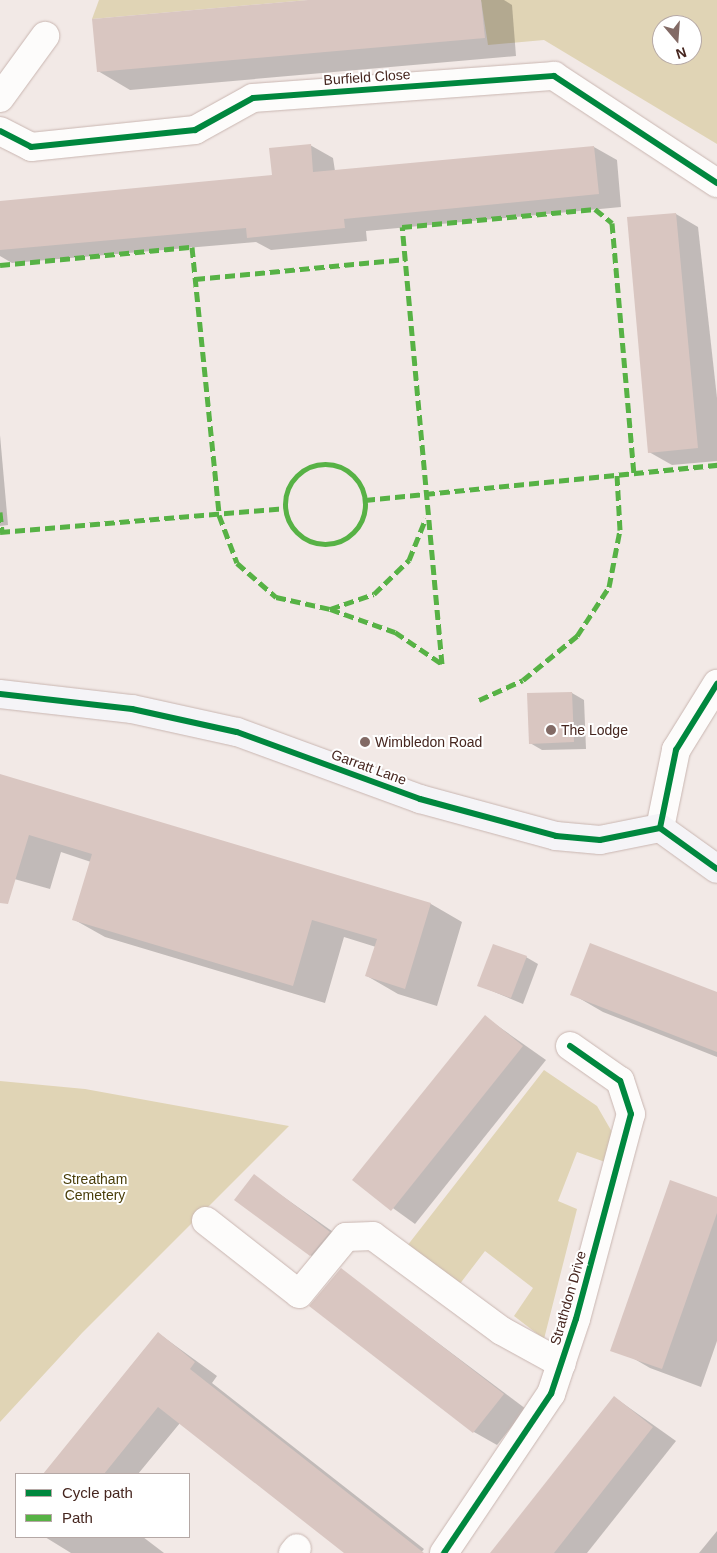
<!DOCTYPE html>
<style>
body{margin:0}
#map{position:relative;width:717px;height:1553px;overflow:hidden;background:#f2e9e6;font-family:Arial,sans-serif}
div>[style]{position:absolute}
.green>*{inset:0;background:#e0d4b5}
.shadow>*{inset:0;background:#0003}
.building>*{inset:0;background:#d9c6c1}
.roads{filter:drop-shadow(0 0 1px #c9b6b1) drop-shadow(0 0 1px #c9b6b1)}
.minor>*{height:28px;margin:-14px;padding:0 14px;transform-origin:14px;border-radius:14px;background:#fdfcfb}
.major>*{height:28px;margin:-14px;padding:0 14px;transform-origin:14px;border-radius:14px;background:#f5f4f7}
.quiet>*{height:5px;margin-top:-2.5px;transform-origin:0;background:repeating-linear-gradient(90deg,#57b245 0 10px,transparent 0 15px)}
.quiet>.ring{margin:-2.5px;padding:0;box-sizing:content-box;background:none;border:5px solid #57b245;border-radius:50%}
.cycleway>*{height:6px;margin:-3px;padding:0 3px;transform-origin:3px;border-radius:3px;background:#00873e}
.dots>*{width:14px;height:14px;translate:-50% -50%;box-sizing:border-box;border:2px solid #fff;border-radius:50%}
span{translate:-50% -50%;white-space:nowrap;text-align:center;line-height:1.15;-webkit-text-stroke:4px #fff;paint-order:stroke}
.street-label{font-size:14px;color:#46261f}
.poi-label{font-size:14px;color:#46261f}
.left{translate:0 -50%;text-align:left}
.park-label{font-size:14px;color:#493d09}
.legend{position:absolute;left:15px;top:1473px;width:175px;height:65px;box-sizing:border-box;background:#fff;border:1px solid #b5a8a5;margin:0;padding:6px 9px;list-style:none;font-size:15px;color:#46261f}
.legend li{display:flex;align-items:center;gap:10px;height:25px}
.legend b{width:25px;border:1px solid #b5a8a5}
.north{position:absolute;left:652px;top:15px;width:50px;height:50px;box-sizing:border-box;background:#fff;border:1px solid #b5a8a5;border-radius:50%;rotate:162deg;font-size:14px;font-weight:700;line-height:20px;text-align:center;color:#46261f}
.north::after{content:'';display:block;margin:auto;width:18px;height:22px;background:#826a65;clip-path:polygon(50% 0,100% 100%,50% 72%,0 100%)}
</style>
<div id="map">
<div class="green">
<i style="clip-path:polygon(99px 0,308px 0,92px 19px)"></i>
<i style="clip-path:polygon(evenodd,481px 0,717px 0,717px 144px,544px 40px,488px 45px,481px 0,662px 25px,692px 25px,692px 55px,662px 55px,662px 25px)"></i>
<i style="clip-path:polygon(544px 1070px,597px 1106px,612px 1132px,605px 1162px,577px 1152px,558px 1201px,577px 1209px,544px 1339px,514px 1316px,533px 1288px,485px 1251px,459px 1285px,407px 1246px)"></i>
<i style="clip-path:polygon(0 1081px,85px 1089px,289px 1126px,82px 1333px,0 1422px)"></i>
</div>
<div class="shadow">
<i style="clip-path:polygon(322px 0,504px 0,512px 5px,516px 56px,130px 90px,98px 71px)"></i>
<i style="clip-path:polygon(310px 145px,333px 158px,335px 171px,594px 147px,617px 160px,621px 207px,366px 231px,367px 241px,271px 250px,256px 242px,12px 263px,0 256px,0 202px,273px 176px)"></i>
<i style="clip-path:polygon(676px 214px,698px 227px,717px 398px,717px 461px,672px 465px,649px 452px)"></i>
<i style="clip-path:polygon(0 435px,8px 525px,0 526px)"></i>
<i style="clip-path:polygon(572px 693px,584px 700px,586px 749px,542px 750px,530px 743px)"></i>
<i style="clip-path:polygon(0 788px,431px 904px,462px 922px,437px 1006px,398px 994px,367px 976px,376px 947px,344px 937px,325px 1003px,105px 937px,73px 919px,91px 862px,61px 852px,50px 889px,0 875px)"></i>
<i style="clip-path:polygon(526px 957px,538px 964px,523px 1004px,478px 985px)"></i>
<i style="clip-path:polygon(717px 993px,717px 1057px,603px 1012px,572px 994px)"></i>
<i style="clip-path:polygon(485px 1017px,546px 1060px,415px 1224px,354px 1180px)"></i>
<i style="clip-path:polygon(254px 1176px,353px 1246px,334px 1269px,310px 1255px)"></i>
<i style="clip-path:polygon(717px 1198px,717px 1341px,701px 1387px,650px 1368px,612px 1346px)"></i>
<i style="clip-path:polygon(341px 1270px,526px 1409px,497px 1445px,474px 1432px)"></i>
<i style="clip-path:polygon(158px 1333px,217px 1376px,212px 1383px,424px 1549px,421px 1553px,346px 1553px,180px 1423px,138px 1474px,44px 1474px)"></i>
<i style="clip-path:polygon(614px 1397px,676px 1441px,587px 1553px,492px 1553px)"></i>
<i style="clip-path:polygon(717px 1531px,717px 1553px,699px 1553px)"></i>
<i style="clip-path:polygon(45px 1537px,143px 1537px,164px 1553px,71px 1553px)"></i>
</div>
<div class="building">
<i style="clip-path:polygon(308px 0,481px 0,485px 38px,97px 72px,92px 19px)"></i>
<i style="clip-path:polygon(311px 144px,313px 172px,594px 146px,599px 194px,344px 219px,345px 228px,247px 238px,246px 228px,0 250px,0 201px,272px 175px,269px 148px)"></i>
<i style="clip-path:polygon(676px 213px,698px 448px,648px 453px,627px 217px)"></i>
<i style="clip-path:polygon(572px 692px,574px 742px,529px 744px,527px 693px)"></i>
<i style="clip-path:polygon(0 774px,431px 903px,405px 989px,365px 976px,377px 939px,312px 920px,293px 986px,72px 920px,92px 854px,29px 835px,8px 904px,0 903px)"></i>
<i style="clip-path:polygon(590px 943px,717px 992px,717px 1052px,570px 995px)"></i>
<i style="clip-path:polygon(493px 944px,527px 956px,511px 998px,477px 986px)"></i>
<i style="clip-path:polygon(485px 1015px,523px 1046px,391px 1211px,352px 1180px)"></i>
<i style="clip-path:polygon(254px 1174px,330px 1232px,310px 1256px,234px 1200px)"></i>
<i style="clip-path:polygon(670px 1180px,717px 1197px,717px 1213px,662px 1369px,610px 1351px)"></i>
<i style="clip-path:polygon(341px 1268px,504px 1394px,473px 1433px,309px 1306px)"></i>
<i style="clip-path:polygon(158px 1332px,195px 1362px,190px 1369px,424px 1553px,344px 1553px,158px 1407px,104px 1474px,43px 1474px)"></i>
<i style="clip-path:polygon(614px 1396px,653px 1427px,554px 1553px,490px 1553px)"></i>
</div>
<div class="roads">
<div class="minor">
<i style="left:0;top:98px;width:77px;rotate:-54deg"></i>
<i style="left:0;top:131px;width:35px;rotate:27deg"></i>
<i style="left:31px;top:147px;width:165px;rotate:-5.9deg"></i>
<i style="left:195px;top:130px;width:66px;rotate:-28.9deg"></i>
<i style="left:253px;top:98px;width:302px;rotate:-4.2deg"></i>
<i style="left:554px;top:76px;width:195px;rotate:33.3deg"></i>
<i style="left:660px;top:828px;width:80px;rotate:-78.4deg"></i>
<i style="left:676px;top:750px;width:78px;rotate:-58.2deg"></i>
<i style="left:206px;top:1221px;width:118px;rotate:38.1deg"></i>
<i style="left:299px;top:1294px;width:74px;rotate:-50.5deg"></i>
<i style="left:346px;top:1237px;width:27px;rotate:-2deg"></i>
<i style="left:373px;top:1236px;width:160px;rotate:36.4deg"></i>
<i style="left:502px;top:1331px;width:68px;rotate:28.8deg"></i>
<i style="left:293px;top:1553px;width:6px;rotate:-51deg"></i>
<i style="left:444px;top:1553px;width:192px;rotate:-56.1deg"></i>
<i style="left:551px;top:1394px;width:79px;rotate:-71.6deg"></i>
<i style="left:576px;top:1319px;width:212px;rotate:-75deg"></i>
<i style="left:631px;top:1114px;width:35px;rotate:-108deg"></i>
<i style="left:620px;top:1081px;width:61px;rotate:-145deg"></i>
</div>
<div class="major">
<i style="left:0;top:694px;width:133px;rotate:6.5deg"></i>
<i style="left:132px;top:709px;width:107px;rotate:12.4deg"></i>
<i style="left:237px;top:732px;width:195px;rotate:20.1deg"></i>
<i style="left:420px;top:799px;width:141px;rotate:15.2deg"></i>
<i style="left:556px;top:836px;width:44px;rotate:5.2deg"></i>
<i style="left:600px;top:840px;width:61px;rotate:-11.3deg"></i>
<i style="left:660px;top:828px;width:70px;rotate:35.7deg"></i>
</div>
</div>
<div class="quiet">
<i style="left:0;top:265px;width:193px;rotate:-5.4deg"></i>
<i style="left:192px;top:247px;width:269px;rotate:84.2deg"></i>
<i style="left:219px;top:515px;width:51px;rotate:69.4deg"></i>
<i style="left:237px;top:563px;width:52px;rotate:41.1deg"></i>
<i style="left:276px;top:597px;width:55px;rotate:12.5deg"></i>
<i style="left:330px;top:609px;width:69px;rotate:19.5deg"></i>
<i style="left:395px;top:632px;width:57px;rotate:34.2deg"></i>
<i style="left:195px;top:279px;width:212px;rotate:-5.4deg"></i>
<i class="ring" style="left:285px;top:464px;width:75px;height:75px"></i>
<i style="left:365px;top:500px;width:354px;rotate:-5.7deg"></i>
<i style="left:0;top:512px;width:20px;rotate:84deg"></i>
<i style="left:0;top:532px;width:285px;rotate:-4.8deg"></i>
<i style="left:330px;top:609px;width:46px;rotate:-18.8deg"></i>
<i style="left:374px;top:594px;width:49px;rotate:-44.2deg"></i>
<i style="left:409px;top:560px;width:45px;rotate:-68deg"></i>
<i style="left:442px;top:664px;width:439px;rotate:-95.2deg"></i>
<i style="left:402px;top:227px;width:194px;rotate:-5.3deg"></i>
<i style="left:595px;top:209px;width:22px;rotate:39deg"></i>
<i style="left:612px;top:223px;width:252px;rotate:85deg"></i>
<i style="left:479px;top:700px;width:48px;rotate:-24.4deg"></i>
<i style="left:523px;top:680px;width:70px;rotate:-39.2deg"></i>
<i style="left:577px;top:636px;width:59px;rotate:-56.9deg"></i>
<i style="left:609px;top:587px;width:58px;rotate:-79.1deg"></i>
<i style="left:620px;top:530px;width:55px;rotate:-93.1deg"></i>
</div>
<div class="cycleway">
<i style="left:0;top:131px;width:35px;rotate:27deg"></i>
<i style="left:31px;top:147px;width:165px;rotate:-5.9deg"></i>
<i style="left:195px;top:130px;width:66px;rotate:-28.9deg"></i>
<i style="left:253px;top:98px;width:302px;rotate:-4.2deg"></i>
<i style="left:554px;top:76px;width:195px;rotate:33.3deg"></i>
<i style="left:0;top:694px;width:133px;rotate:6.5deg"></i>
<i style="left:132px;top:709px;width:107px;rotate:12.4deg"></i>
<i style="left:237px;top:732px;width:195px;rotate:20.1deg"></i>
<i style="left:420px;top:799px;width:141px;rotate:15.2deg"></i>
<i style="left:556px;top:836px;width:44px;rotate:5.2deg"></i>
<i style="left:600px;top:840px;width:61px;rotate:-11.3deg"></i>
<i style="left:660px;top:828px;width:70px;rotate:35.7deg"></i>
<i style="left:660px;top:828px;width:80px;rotate:-78.4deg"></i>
<i style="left:676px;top:750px;width:78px;rotate:-58.2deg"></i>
<i style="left:444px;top:1553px;width:192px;rotate:-56.1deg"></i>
<i style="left:551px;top:1394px;width:79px;rotate:-71.6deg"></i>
<i style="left:576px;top:1319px;width:212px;rotate:-75deg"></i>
<i style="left:631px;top:1114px;width:35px;rotate:-108deg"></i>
<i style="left:620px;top:1081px;width:61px;rotate:-145deg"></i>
</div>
<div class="dots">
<i style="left:551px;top:730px;background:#826a65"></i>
<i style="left:365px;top:742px;background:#826a65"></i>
</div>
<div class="street-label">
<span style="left:367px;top:77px;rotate:-4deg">Burfield Close</span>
<span style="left:369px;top:767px;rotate:20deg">Garratt Lane</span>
<span style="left:568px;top:1298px;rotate:-74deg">Strathdon Drive</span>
</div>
<div class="poi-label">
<span class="left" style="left:561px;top:730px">The Lodge</span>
<span class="left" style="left:375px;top:742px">Wimbledon Road</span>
</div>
<div class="park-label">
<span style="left:95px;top:1187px">Streatham<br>Cemetery</span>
</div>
<ul class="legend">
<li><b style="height:6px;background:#00873e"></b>Cycle path</li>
<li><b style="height:6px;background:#57b245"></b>Path</li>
</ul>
<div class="north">N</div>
</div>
